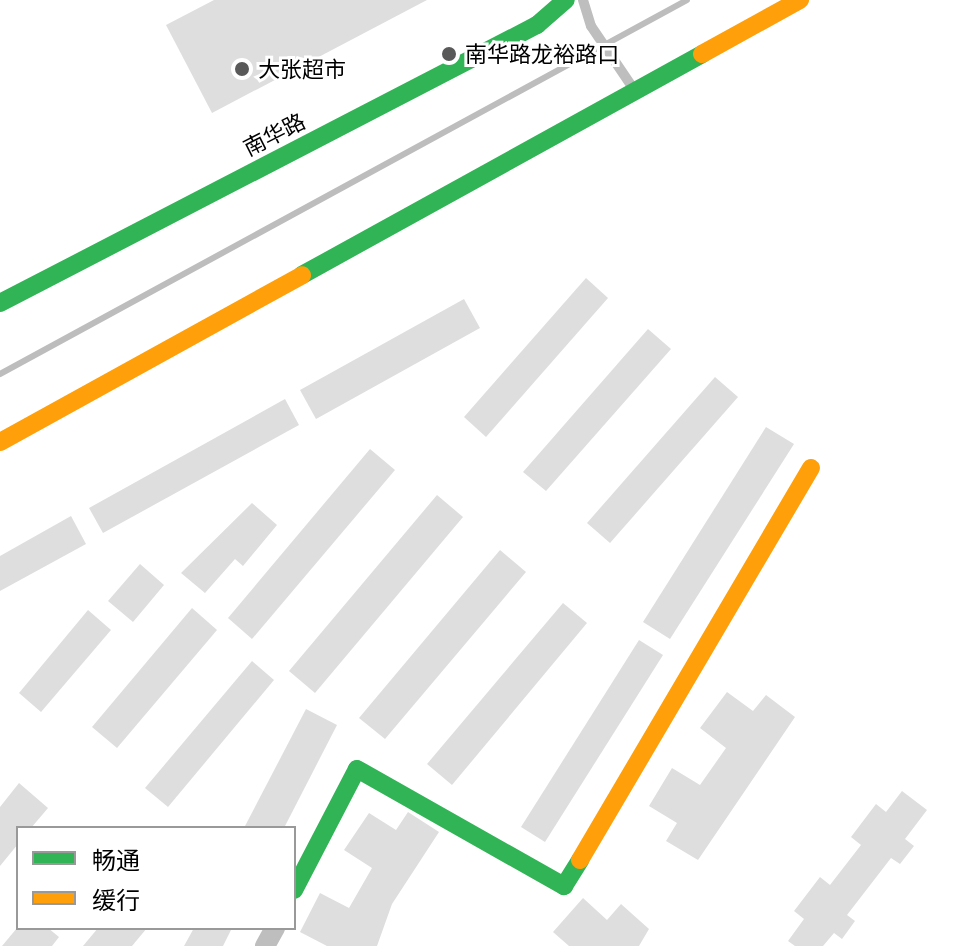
<!DOCTYPE html>
<meta charset="utf-8">
<style>
body{margin:0}
#map{position:relative;width:975px;height:946px;overflow:hidden;background:#fff;font-family:Barlow,"Noto Sans SC",sans-serif}
div>[style]{position:absolute}
.stream>*{height:6px;margin:-3px;padding:0 3px;transform-origin:3px;border-radius:3px;background:#bdbdbd}
.building>*{inset:0;background:#dedede}
.lane>*{height:10px;margin:-5px;padding:0 5px;transform-origin:5px;border-radius:5px;background:#bebebe}
.street>*{height:20px;margin:-10px;padding:0 10px;transform-origin:10px;border-radius:10px;background:#bebebe}
.fast>*{height:18px;margin:-9px;padding:0 9px;transform-origin:9px;border-radius:9px;background:#30b455}
.slow>*{height:18px;margin:-9px;padding:0 9px;transform-origin:9px;border-radius:9px;background:#ff9f0a}
.dots>*{width:22px;height:22px;translate:-50% -50%;box-sizing:border-box;border:4px solid #fff;border-radius:50%}
span{translate:-50% -50%;white-space:nowrap;text-align:center;line-height:1.15;-webkit-text-stroke:6px #fff;paint-order:stroke}
.poi-label{font-size:22px;color:#000}
.left{translate:0 -50%;text-align:left}
.street-label{font-size:22px;color:#000}
.legend{position:absolute;left:16px;top:826px;width:280px;height:104px;box-sizing:border-box;background:#fff;border:2px solid #999;margin:0;padding:10px 14px;list-style:none;font-size:24px;color:#000}
.legend li{display:flex;align-items:center;gap:16px;height:40px}
.legend b{width:40px;border:2px solid #999}
</style>
<div id="map">
<div class="stream">
<i style="left:0;top:374px;width:782px;rotate:-28.56deg"></i>
</div>
<div class="building">
<i style="clip-path:polygon(214px 0,427px 0,212px 113px,166px 25px)"></i>
<i style="clip-path:polygon(586px 278px,608px 298px,486px 437px,464px 417px)"></i>
<i style="clip-path:polygon(464px 299px,480px 328px,316px 419px,300px 390px)"></i>
<i style="clip-path:polygon(648px 329px,671px 349px,546px 491px,523px 472px)"></i>
<i style="clip-path:polygon(715px 377px,738px 397px,610px 543px,587px 523px)"></i>
<i style="clip-path:polygon(285px 399px,299px 425px,103px 533px,89px 508px)"></i>
<i style="clip-path:polygon(766px 427px,794px 444px,670px 639px,643px 622px)"></i>
<i style="clip-path:polygon(370px 449px,395px 470px,252px 639px,228px 618px)"></i>
<i style="clip-path:polygon(437px 495px,463px 517px,315px 693px,289px 671px)"></i>
<i style="clip-path:polygon(252px 503px,277px 525px,243px 566px,235px 559px,205px 593px,181px 573px)"></i>
<i style="clip-path:polygon(71px 516px,86px 544px,0 591px,0 556px)"></i>
<i style="clip-path:polygon(500px 550px,526px 572px,385px 739px,359px 718px)"></i>
<i style="clip-path:polygon(140px 564px,164px 585px,133px 622px,108px 601px)"></i>
<i style="clip-path:polygon(563px 603px,587px 623px,452px 785px,427px 764px)"></i>
<i style="clip-path:polygon(192px 608px,217px 630px,117px 748px,92px 727px)"></i>
<i style="clip-path:polygon(88px 610px,111px 630px,41px 712px,19px 693px)"></i>
<i style="clip-path:polygon(639px 640px,663px 655px,545px 842px,521px 827px)"></i>
<i style="clip-path:polygon(252px 661px,274px 680px,168px 807px,145px 788px)"></i>
<i style="clip-path:polygon(727px 692px,753px 711px,766px 695px,795px 717px,698px 860px,666px 841px,677px 823px,649px 806px,672px 768px,700px 785px,726px 748px,700px 728px)"></i>
<i style="clip-path:polygon(306px 709px,337px 725px,284px 828px,244px 828px)"></i>
<i style="clip-path:polygon(19px 783px,48px 808px,31px 828px,18px 828px,18px 844px,0 866px,0 807px)"></i>
<i style="clip-path:polygon(902px 791px,927px 810px,905px 839px,914px 846px,900px 864px,891px 858px,847px 915px,855px 921px,842px 939px,834px 933px,823px 946px,795px 946px,788px 941px,804px 919px,794px 911px,820px 877px,830px 885px,861px 845px,851px 837px,876px 804px,886px 812px)"></i>
<i style="clip-path:polygon(408px 812px,439px 832px,392px 904px,377px 946px,327px 946px,300px 932px,320px 893px,349px 908px,372px 868px,344px 850px,369px 813px,396px 830px)"></i>
<i style="clip-path:polygon(583px 898px,607px 920px,621px 904px,649px 929px,639px 946px,569px 946px,553px 932px)"></i>
<i style="clip-path:polygon(17px 928px,48px 928px,59px 937px,52px 946px,2px 946px)"></i>
<i style="clip-path:polygon(98px 928px,147px 928px,132px 946px,83px 946px)"></i>
<i style="clip-path:polygon(194px 928px,232px 928px,223px 946px,184px 946px)"></i>
</div>
<div class="lane">
<i style="left:583px;top:0;width:27px;rotate:73deg"></i>
<i style="left:591px;top:26px;width:75px;rotate:55.9deg"></i>
</div>
<div class="street">
<i style="left:265px;top:946px;width:21px;rotate:-61deg"></i>
</div>
<div class="fast">
<i style="left:302px;top:275px;width:457px;rotate:-28.9deg"></i>
<i style="left:0;top:303px;width:605px;rotate:-27.37deg"></i>
<i style="left:537px;top:25px;width:38px;rotate:-41deg"></i>
<i style="left:294px;top:890px;width:136px;rotate:-62.5deg"></i>
<i style="left:357px;top:769px;width:238px;rotate:29.5deg"></i>
<i style="left:564px;top:886px;width:31px;rotate:-58deg"></i>
</div>
<div class="slow">
<i style="left:702px;top:54px;width:112px;rotate:-28.9deg"></i>
<i style="left:0;top:442px;width:345px;rotate:-28.9deg"></i>
<i style="left:580px;top:860px;width:455px;rotate:-59.5deg"></i>
</div>
<div class="dots">
<i style="left:449px;top:54px;background:#595959"></i>
<i style="left:242px;top:69px;background:#595959"></i>
</div>
<div class="poi-label">
<span class="left" style="left:465px;top:54px">南华路龙裕路口</span>
<span class="left" style="left:258px;top:69px">大张超市</span>
</div>
<div class="street-label">
<span style="left:274px;top:134px;rotate:-27deg">南华路</span>
</div>
<ul class="legend">
<li><b style="height:10px;background:#30b455"></b>畅通</li>
<li><b style="height:10px;background:#ff9f0a"></b>缓行</li>
</ul>
</div>
